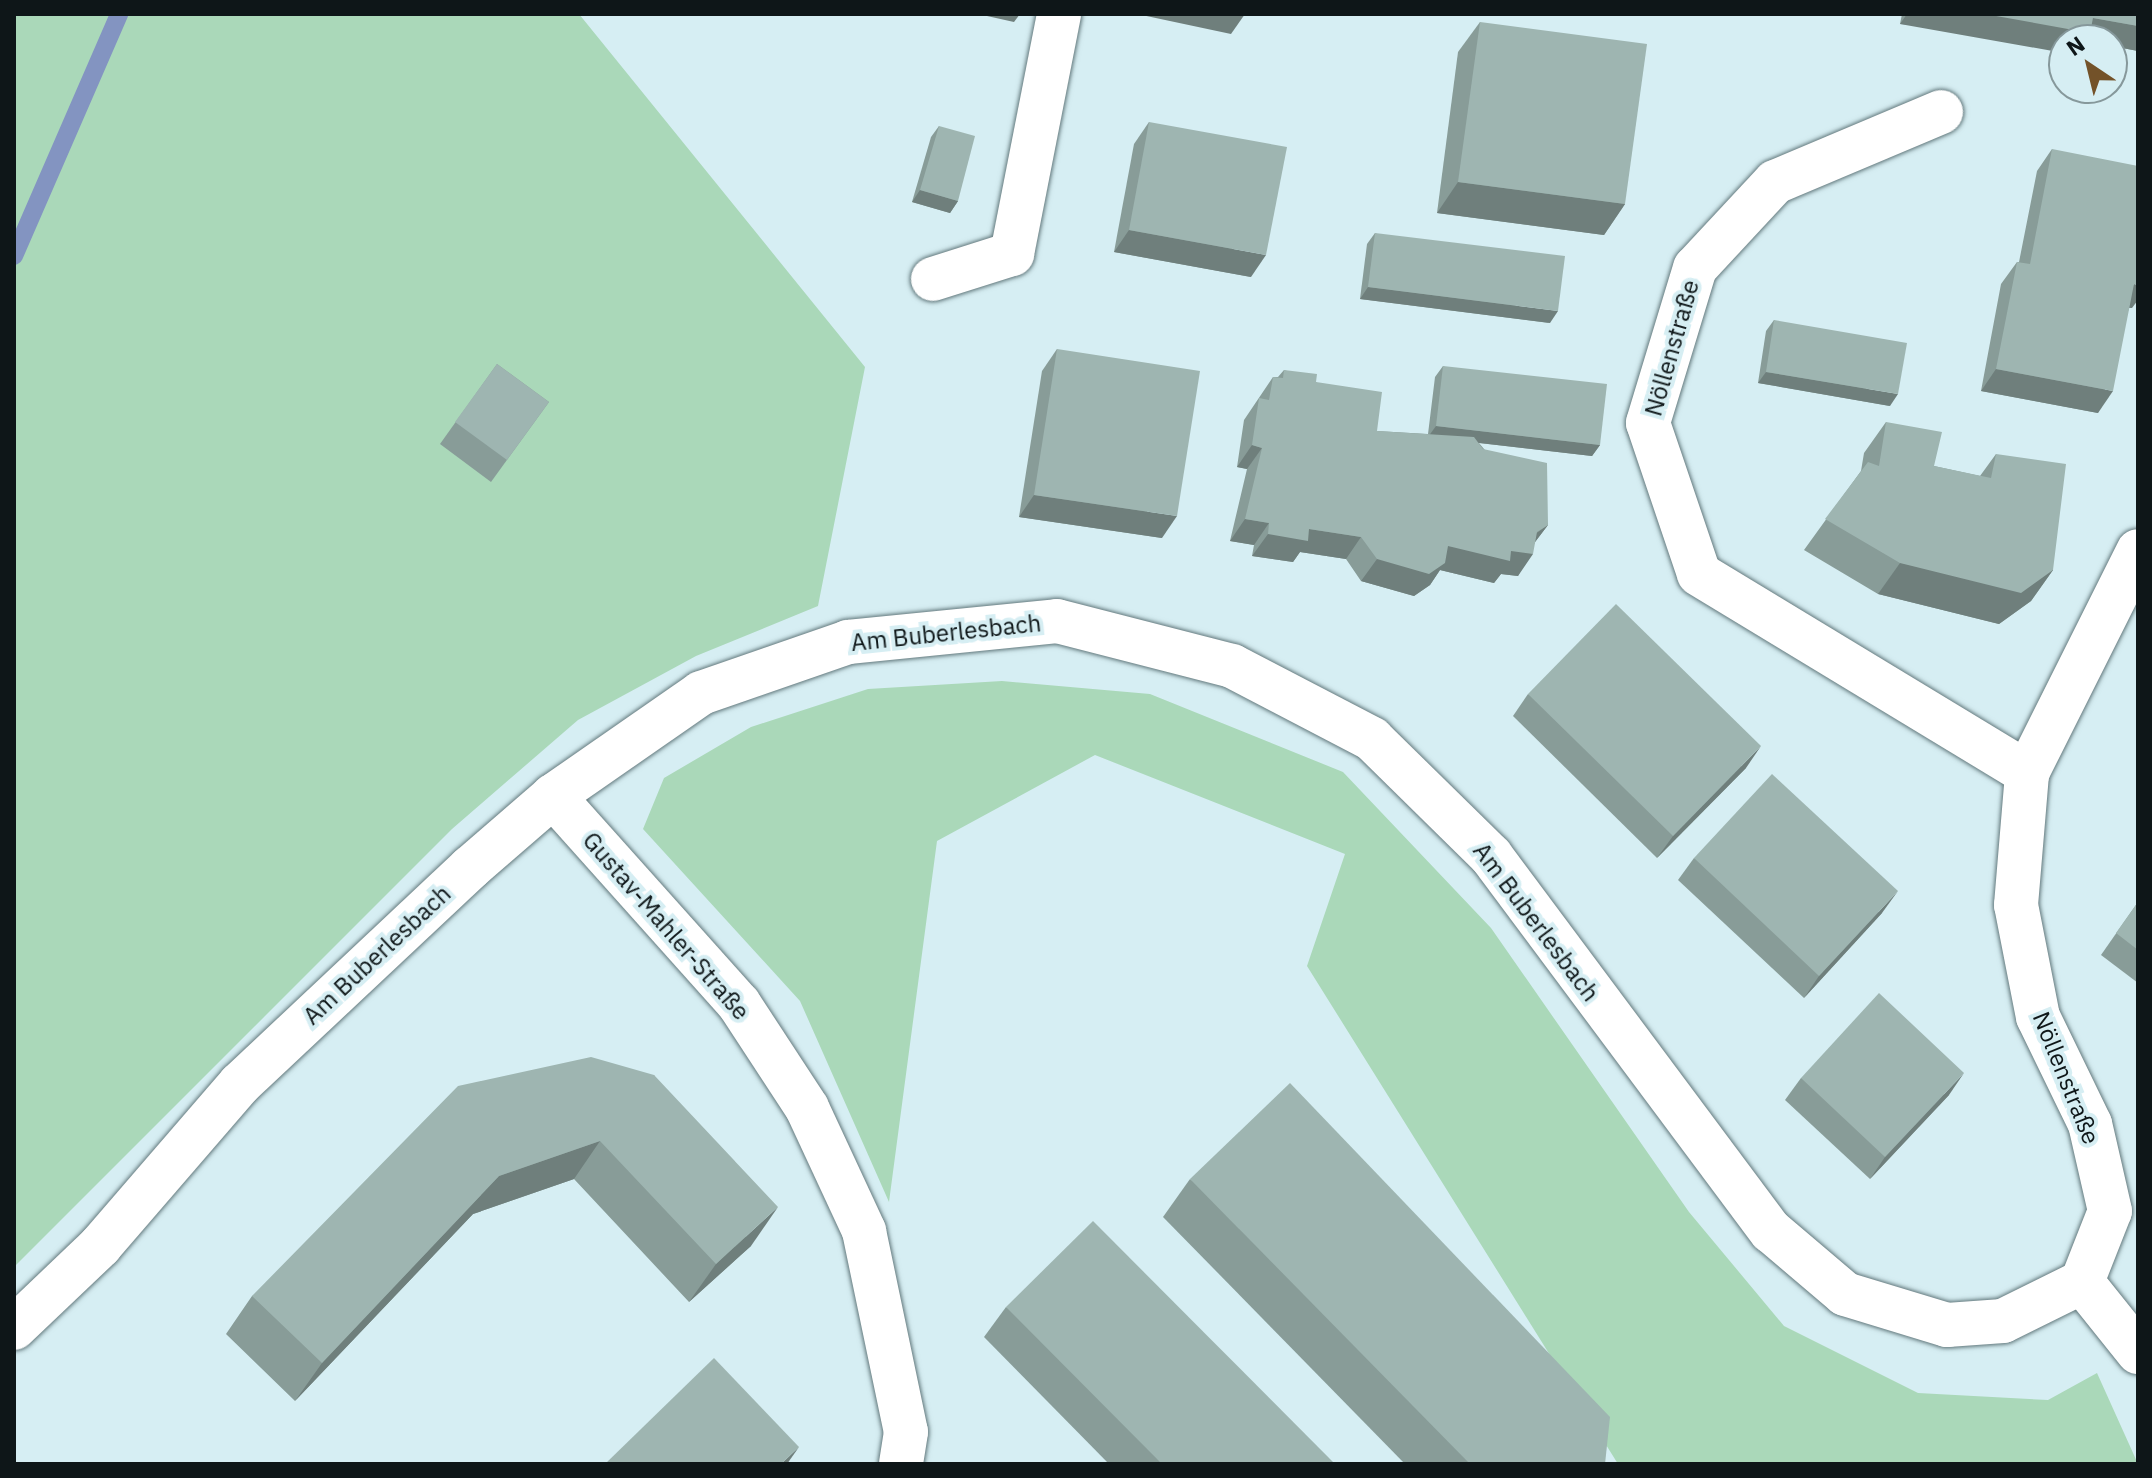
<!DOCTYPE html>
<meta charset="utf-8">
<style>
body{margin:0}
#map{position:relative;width:2152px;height:1478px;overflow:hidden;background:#d6eef3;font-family:"IBM Plex Sans",sans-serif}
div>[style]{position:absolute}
.green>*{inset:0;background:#aad8b9}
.stream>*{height:18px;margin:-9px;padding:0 9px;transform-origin:9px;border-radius:9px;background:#8394c1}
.roads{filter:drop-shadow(0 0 2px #63797d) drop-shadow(0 0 2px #63797d)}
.minor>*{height:44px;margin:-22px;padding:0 22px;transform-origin:22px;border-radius:22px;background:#fff}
.wall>*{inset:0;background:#889c98}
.shaded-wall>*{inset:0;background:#6f7f7c}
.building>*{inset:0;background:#9eb5b1}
span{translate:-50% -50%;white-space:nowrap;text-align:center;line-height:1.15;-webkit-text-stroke:8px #d6eef3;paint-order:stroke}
.street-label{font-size:24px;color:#0e1618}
.frame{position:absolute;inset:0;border:16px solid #0e1618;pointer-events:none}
.north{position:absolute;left:2048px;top:24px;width:80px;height:80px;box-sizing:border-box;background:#d6eef3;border:2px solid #86989b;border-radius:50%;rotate:325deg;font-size:22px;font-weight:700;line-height:32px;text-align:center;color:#0e1618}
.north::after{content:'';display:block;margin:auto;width:28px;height:36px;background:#735229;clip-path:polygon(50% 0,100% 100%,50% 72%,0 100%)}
</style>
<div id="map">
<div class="green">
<i style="clip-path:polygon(14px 14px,579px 14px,865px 367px,818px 606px,696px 656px,578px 720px,452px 829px,14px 1267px)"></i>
<i style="clip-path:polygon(1002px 681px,1150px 694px,1343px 772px,1491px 928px,1689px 1212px,1784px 1326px,1918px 1393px,2048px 1400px,2097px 1373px,2138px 1464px,1618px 1464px,1307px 966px,1345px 854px,1095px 755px,937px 841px,889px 1202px,800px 1001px,643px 829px,664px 778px,751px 727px,868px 689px)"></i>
</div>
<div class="stream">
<i style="left:14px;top:256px;width:264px;rotate:-66.5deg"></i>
</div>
<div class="roads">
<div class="minor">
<i style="left:1941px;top:112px;width:180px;rotate:157.1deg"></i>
<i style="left:1775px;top:182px;width:117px;rotate:132.9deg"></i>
<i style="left:1695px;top:268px;width:162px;rotate:106.9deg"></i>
<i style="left:1648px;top:423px;width:159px;rotate:71.3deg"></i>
<i style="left:1699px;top:574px;width:384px;rotate:31.2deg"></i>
<i style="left:933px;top:279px;width:83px;rotate:-17.6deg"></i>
<i style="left:1012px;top:254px;width:245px;rotate:-78.9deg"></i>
<i style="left:553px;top:796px;width:279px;rotate:48.2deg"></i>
<i style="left:739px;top:1004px;width:124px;rotate:56.8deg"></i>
<i style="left:807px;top:1108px;width:136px;rotate:65.1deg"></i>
<i style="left:864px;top:1231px;width:205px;rotate:78.2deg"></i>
<i style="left:906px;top:1432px;width:32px;rotate:99deg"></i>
<i style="left:2082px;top:1282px;width:76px;rotate:-68.5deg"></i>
<i style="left:2110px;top:1211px;width:89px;rotate:-102.9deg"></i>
<i style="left:2090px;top:1124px;width:119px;rotate:-115.9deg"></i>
<i style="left:2038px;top:1017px;width:114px;rotate:-101.1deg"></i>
<i style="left:2016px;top:905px;width:132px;rotate:-85.2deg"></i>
<i style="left:2027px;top:773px;width:248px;rotate:-63.4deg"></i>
<i style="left:2082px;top:1282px;width:90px;rotate:51.3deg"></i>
<i style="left:14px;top:1328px;width:119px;rotate:-43.6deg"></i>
<i style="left:100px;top:1246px;width:214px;rotate:-49.2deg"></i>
<i style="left:240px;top:1084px;width:316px;rotate:-43.2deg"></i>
<i style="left:470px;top:868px;width:110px;rotate:-40.9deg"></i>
<i style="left:553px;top:796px;width:180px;rotate:-34.8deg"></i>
<i style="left:701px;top:693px;width:156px;rotate:-19.1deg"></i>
<i style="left:848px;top:642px;width:210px;rotate:-5.7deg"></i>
<i style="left:1057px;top:621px;width:181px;rotate:14.4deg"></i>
<i style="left:1232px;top:666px;width:158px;rotate:27.5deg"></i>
<i style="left:1372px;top:739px;width:167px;rotate:44.5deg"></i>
<i style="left:1491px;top:856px;width:468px;rotate:53.3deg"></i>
<i style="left:1771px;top:1231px;width:97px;rotate:40.4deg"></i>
<i style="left:1845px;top:1294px;width:107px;rotate:16.9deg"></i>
<i style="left:1947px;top:1325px;width:56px;rotate:-4.1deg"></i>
<i style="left:2003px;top:1321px;width:88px;rotate:-26.3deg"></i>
</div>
</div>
<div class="wall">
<i style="clip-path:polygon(1902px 14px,2138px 14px,2138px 51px,2112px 46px,2112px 40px,1900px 24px)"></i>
<i style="clip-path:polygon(1480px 22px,1625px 204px,1604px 235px,1437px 213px,1458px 52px)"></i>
<i style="clip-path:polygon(1149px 122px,1251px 277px,1114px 252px,1134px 144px)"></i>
<i style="clip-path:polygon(939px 126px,958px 201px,950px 213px,912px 202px,931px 137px)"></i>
<i style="clip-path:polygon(2052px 149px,2132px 308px,2129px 308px,2098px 413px,1981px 391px,2001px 284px,2017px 262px,2019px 262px,2037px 171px)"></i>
<i style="clip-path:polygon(1375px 233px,1550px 323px,1360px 299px,1367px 244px)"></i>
<i style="clip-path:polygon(1774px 320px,1890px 406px,1758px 383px,1766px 331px)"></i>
<i style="clip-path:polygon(1057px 349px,1162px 538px,1019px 517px,1042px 371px)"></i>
<i style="clip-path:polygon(497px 364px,549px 402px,491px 482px,440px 444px)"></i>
<i style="clip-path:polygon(1443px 366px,1600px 445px,1592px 456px,1479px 443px,1548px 525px,1535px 542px,1518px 576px,1501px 574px,1494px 583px,1440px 570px,1430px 585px,1414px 596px,1361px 581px,1346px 559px,1300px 552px,1293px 562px,1252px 556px,1254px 545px,1230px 541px,1247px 469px,1237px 467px,1244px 420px,1273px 377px,1278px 377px,1284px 370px,1316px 382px,1377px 431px,1428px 434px,1435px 377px)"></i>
<i style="clip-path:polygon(1886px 422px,1934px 466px,1980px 476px,1996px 454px,2053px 570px,2031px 601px,1999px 624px,1878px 594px,1804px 550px,1861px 471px,1864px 453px)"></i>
<i style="clip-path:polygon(1528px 694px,1746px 768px,1657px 858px,1513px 716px)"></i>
<i style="clip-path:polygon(1694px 858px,1882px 913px,1804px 998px,1678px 880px)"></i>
<i style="clip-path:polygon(2138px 902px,2138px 983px,2101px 955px)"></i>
<i style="clip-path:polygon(654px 1075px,751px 1246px,689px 1302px,574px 1179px,473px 1214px,295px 1401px,226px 1334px,252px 1296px)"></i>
<i style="clip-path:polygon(1801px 1078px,1949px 1095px,1870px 1179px,1785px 1100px)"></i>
<i style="clip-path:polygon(1190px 1179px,1605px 1464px,1405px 1464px,1163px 1217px)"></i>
<i style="clip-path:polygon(1006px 1307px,1335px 1464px,1109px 1464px,984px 1337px)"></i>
</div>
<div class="shaded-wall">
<i style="clip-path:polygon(978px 14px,1020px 14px,1014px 22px)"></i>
<i style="clip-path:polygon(1137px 14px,1245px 14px,1231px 34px)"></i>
<i style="clip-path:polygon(1907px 14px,1985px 14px,2093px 18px,2138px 26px,2138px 51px,2112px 46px,2112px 40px,2064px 40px,2064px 53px,1900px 24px)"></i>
<i style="clip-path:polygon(1458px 182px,1625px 204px,1604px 235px,1437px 213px)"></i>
<i style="clip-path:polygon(920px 190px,958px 201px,950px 213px,912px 202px)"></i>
<i style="clip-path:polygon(1129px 230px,1266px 255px,1251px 277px,1114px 252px)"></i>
<i style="clip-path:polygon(2134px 284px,2138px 285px,2138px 300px,2132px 308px,2118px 306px)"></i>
<i style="clip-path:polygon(1368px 287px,1558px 311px,1550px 323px,1360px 299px)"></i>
<i style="clip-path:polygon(1996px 369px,2113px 391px,2098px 413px,1981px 391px)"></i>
<i style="clip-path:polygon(1766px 372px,1898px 394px,1890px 406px,1758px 383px)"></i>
<i style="clip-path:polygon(1436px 426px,1600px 445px,1592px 456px,1428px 437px)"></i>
<i style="clip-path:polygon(1252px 445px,1262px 448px,1247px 469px,1237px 467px)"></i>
<i style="clip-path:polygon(1034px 495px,1177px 516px,1162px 538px,1019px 517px)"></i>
<i style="clip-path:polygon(1245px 519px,1269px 523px,1254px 545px,1230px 541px)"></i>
<i style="clip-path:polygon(1548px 525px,1532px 546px,1533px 554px,1518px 576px,1501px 574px,1494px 583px,1440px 570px,1430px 585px,1414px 596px,1361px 581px,1377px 559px,1448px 546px,1511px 551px)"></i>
<i style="clip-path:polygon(1309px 529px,1361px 537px,1346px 559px,1300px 552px,1293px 562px,1252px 556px,1268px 534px)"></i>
<i style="clip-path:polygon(1900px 563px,2053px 570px,2031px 601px,1999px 624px,1878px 594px)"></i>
<i style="clip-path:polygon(1761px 746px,1746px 768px,1657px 858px,1673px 836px)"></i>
<i style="clip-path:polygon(1898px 891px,1882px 913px,1804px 998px,1819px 976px)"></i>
<i style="clip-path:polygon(1964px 1073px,1949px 1095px,1870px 1179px,1885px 1157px)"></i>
<i style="clip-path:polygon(600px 1141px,574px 1179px,473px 1214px,295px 1401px,322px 1363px,499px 1176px)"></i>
<i style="clip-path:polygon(778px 1207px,751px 1246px,689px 1302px,716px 1264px)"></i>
<i style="clip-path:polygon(799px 1447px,787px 1464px,781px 1464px)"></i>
</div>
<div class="building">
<i style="clip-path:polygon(1985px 14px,2138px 14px,2138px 26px,2093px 18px,2090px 33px)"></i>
<i style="clip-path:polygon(1480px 22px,1647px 44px,1625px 204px,1458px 182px)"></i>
<i style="clip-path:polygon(1149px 122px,1287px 147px,1266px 255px,1129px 230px)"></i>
<i style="clip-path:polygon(939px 126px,975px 136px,958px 201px,920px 190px)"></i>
<i style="clip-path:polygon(2052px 149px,2138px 166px,2138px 285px,2134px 284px,2113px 391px,1996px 369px,2017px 262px,2030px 264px)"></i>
<i style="clip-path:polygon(1375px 233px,1565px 256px,1558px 311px,1368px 287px)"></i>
<i style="clip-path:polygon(1774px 320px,1907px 343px,1898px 394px,1766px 372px)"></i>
<i style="clip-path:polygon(1057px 349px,1200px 371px,1177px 516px,1034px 495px)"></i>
<i style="clip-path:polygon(497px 364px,549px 402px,507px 460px,455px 422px)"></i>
<i style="clip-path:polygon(1443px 366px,1607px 384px,1600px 445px,1436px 426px)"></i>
<i style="clip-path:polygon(1284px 370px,1317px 374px,1316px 382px,1382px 392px,1377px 431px,1474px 437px,1483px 449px,1547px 463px,1548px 525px,1537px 532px,1533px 554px,1511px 551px,1510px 561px,1448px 546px,1445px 563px,1429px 574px,1377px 559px,1361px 537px,1309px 529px,1308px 541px,1268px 534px,1269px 523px,1245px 519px,1262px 448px,1252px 445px,1259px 398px,1269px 400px,1273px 377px,1283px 378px)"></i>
<i style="clip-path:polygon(1886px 422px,1942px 432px,1934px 466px,1991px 478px,1996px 454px,2066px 464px,2053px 570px,2021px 593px,1900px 563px,1825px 519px,1868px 462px,1879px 466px)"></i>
<i style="clip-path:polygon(1616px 604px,1761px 746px,1673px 836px,1528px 694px)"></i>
<i style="clip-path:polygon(1772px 774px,1898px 891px,1819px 976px,1694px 858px)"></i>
<i style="clip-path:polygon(2138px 902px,2138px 950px,2116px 933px)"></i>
<i style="clip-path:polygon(1879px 993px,1964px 1073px,1885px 1157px,1801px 1078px)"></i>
<i style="clip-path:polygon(591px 1057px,654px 1075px,778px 1207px,716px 1264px,600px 1141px,499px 1176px,322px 1363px,252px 1296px,458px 1086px)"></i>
<i style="clip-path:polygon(1290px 1083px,1610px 1417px,1605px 1464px,1470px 1464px,1190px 1179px)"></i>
<i style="clip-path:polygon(1093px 1221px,1335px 1464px,1162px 1464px,1006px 1307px)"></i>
<i style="clip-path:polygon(714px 1358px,799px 1447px,781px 1464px,605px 1464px)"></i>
</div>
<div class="street-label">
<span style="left:1672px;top:348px;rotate:-74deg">Nöllenstraße</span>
<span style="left:946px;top:633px;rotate:-6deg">Am Buberlesbach</span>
<span style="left:1536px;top:922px;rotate:53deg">Am Buberlesbach</span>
<span style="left:666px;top:926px;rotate:49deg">Gustav-Mahler-Straße</span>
<span style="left:377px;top:955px;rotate:-43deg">Am Buberlesbach</span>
<span style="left:2066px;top:1078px;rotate:68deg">Nöllenstraße</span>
</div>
<div class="frame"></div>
<div class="north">N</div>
</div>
